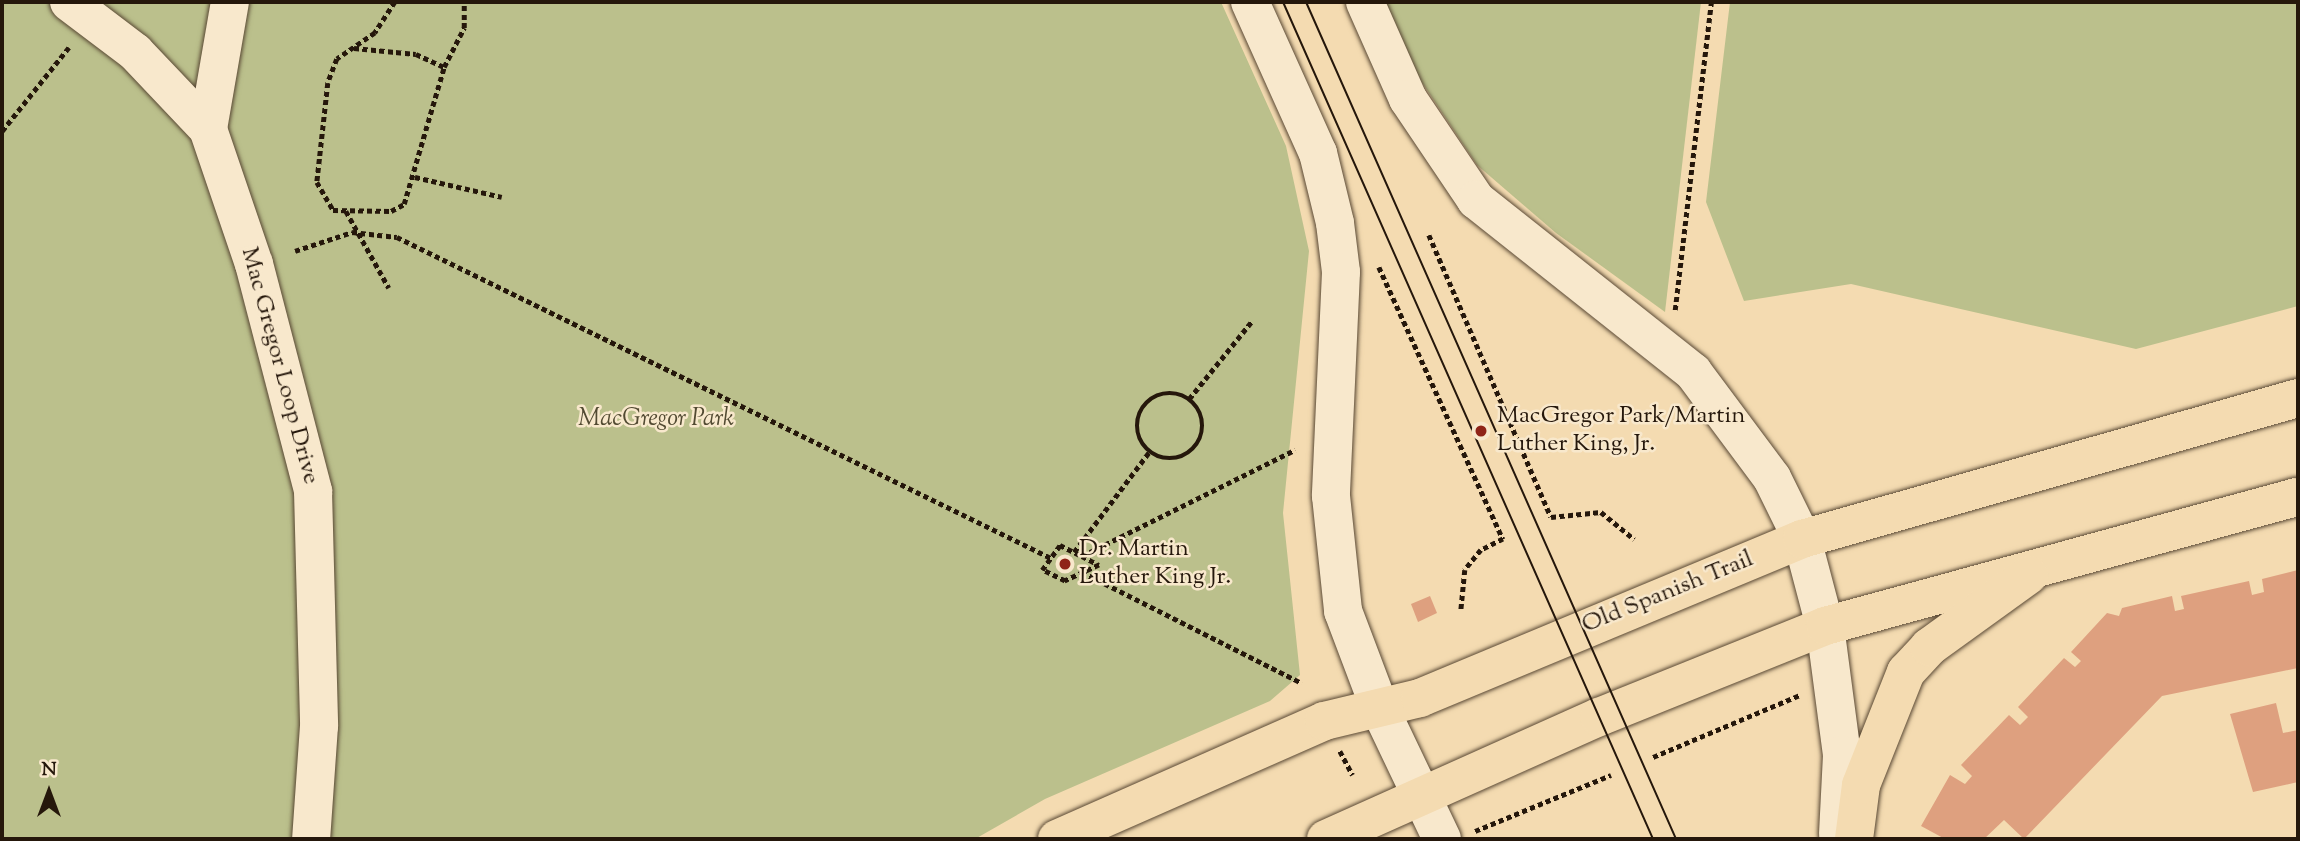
<!DOCTYPE html>
<style>
body{margin:0}
#map{position:relative;width:2300px;height:841px;overflow:hidden;background:#f4dbb1;font-family:"Sorts Mill Goudy",serif}
div>[style]{position:absolute}
.green>*{inset:0;background:#bbc08c}
.building>*{inset:0;background:#dea07f}
.path>*{height:4.5px;margin-top:-2.25px;transform-origin:0;background:repeating-linear-gradient(90deg,#25170b 0 5px,transparent 0 8.5px)}
.path>.ring{margin:-2.25px;padding:0;box-sizing:content-box;background:none;border:4.5px solid #25170b;border-radius:50%}
.roads{filter:drop-shadow(0 0 2px #594834) drop-shadow(0 0 2px #594834)}
.minor>*{height:38px;margin:-19px;padding:0 19px;transform-origin:19px;border-radius:19px;background:#f8e8cc}
.secondary>*{height:38px;margin:-19px;padding:0 19px;transform-origin:19px;border-radius:19px;background:#f8e8cc}
.primary>*{height:38px;margin:-19px;padding:0 19px;transform-origin:19px;border-radius:19px;background:#f4dbb1}
.tram>*{height:2px;margin:-1px;padding:0 1px;transform-origin:1px;border-radius:1px;background:#25170b}
.dots>*{width:19px;height:19px;translate:-50% -50%;box-sizing:border-box;border:4px solid #f8e8cc;border-radius:50%}
span{translate:-50% -50%;white-space:nowrap;text-align:center;line-height:1.15;-webkit-text-stroke:5px #f8e8cc;paint-order:stroke}
.street-label{font-size:24px;color:#25170b}
.poi-label{font-size:24px;color:#25170b}
.left{translate:0 -50%;text-align:left}
.park-label{font-size:24px;color:#524a32;font-style:italic}
.frame{position:absolute;inset:0;border:4px solid #25170b;pointer-events:none}
.north{position:absolute;left:14px;top:757px;width:70px;height:70px;-webkit-text-stroke:5px #f8e8cc;paint-order:stroke;rotate:0deg;font-size:19px;font-weight:700;line-height:28px;text-align:center;color:#25170b}
.north::after{content:'';display:block;margin:auto;width:24px;height:32px;background:#25170b;clip-path:polygon(50% 0,100% 100%,50% 72%,0 100%)}
</style>
<div id="map">
<div class="green">
<i style="clip-path:polygon(2px 2px,1221px 2px,1286px 146px,1309px 251px,1283px 513px,1300px 675px,1270px 701px,1045px 799px,975px 839px,2px 839px)"></i>
<i style="clip-path:polygon(1386px 2px,1701px 2px,1665px 312px,1556px 233px,1477px 165px,1421px 81px)"></i>
<i style="clip-path:polygon(1730px 2px,2298px 2px,2298px 306px,2136px 349px,1851px 284px,1744px 301px,1706px 202px)"></i>
</div>
<div class="building">
<i style="clip-path:polygon(2298px 570px,2298px 668px,2162px 696px,2024px 839px,2004px 820px,1984px 839px,1945px 839px,1921px 826px,1950px 775px,1965px 784px,1972px 776px,1961px 765px,2009px 715px,2020px 725px,2028px 717px,2018px 707px,2064px 658px,2075px 667px,2081px 661px,2071px 652px,2107px 613px,2119px 616px,2122px 608px,2172px 596px,2175px 611px,2184px 609px,2181px 596px,2249px 581px,2252px 595px,2264px 592px,2262px 579px)"></i>
<i style="clip-path:polygon(1430px 596px,1437px 613px,1418px 622px,1411px 604px)"></i>
<i style="clip-path:polygon(2276px 703px,2283px 733px,2298px 730px,2298px 782px,2253px 792px,2230px 714px)"></i>
</div>
<div class="path">
<i style="left:395px;top:2px;width:37px;rotate:123deg"></i>
<i style="left:375px;top:33px;width:46px;rotate:145.6deg"></i>
<i style="left:337px;top:59px;width:26px;rotate:111deg"></i>
<i style="left:328px;top:83px;width:100px;rotate:96.3deg"></i>
<i style="left:317px;top:182px;width:32px;rotate:60deg"></i>
<i style="left:333px;top:210px;width:58px;rotate:1deg"></i>
<i style="left:391px;top:211px;width:15px;rotate:-28deg"></i>
<i style="left:404px;top:204px;width:143px;rotate:-73.7deg"></i>
<i style="left:444px;top:67px;width:44px;rotate:-62.9deg"></i>
<i style="left:464px;top:28px;width:26px;rotate:-90deg"></i>
<i style="left:354px;top:48px;width:62px;rotate:5.5deg"></i>
<i style="left:416px;top:54px;width:31px;rotate:25deg"></i>
<i style="left:2px;top:131px;width:107px;rotate:-51.4deg"></i>
<i style="left:415px;top:177px;width:89px;rotate:12.9deg"></i>
<i style="left:346px;top:211px;width:88px;rotate:60.8deg"></i>
<i style="left:1429px;top:235px;width:307px;rotate:66.6deg"></i>
<i style="left:1551px;top:517px;width:50px;rotate:-5.7deg"></i>
<i style="left:1601px;top:512px;width:43px;rotate:39.3deg"></i>
<i style="left:295px;top:251px;width:60px;rotate:-18.4deg"></i>
<i style="left:352px;top:232px;width:45px;rotate:6.3deg"></i>
<i style="left:397px;top:237px;width:729px;rotate:26.14deg"></i>
<i style="left:1379px;top:267px;width:299px;rotate:65.5deg"></i>
<i style="left:1503px;top:539px;width:25px;rotate:153deg"></i>
<i style="left:1481px;top:550px;width:26px;rotate:129deg"></i>
<i style="left:1465px;top:570px;width:41px;rotate:95.6deg"></i>
<i style="left:1675px;top:310px;width:310px;rotate:-83.3deg"></i>
<i class="ring" style="left:1137px;top:393px;width:61.5px;height:61.5px"></i>
<i style="left:1189px;top:399px;width:100px;rotate:-51.1deg"></i>
<i style="left:1060px;top:545px;width:25px;rotate:27deg"></i>
<i style="left:1082px;top:556px;width:19px;rotate:28deg"></i>
<i style="left:1099px;top:565px;width:38px;rotate:155deg"></i>
<i style="left:1065px;top:581px;width:25px;rotate:-154deg"></i>
<i style="left:1042px;top:570px;width:31px;rotate:-54deg"></i>
<i style="left:1074px;top:552px;width:125px;rotate:-53.1deg"></i>
<i style="left:1082px;top:556px;width:238px;rotate:-26.5deg"></i>
<i style="left:1082px;top:572px;width:246px;rotate:26.8deg"></i>
<i style="left:1340px;top:751px;width:27px;rotate:62deg"></i>
<i style="left:1653px;top:757px;width:160px;rotate:-22.9deg"></i>
<i style="left:1475px;top:831px;width:147px;rotate:-22.4deg"></i>
</div>
<div class="roads">
<div class="minor">
<i style="left:69px;top:2px;width:83px;rotate:37.1deg"></i>
<i style="left:135px;top:52px;width:106px;rotate:46.5deg"></i>
<i style="left:208px;top:129px;width:143px;rotate:71.2deg"></i>
<i style="left:254px;top:264px;width:235px;rotate:75.4deg"></i>
<i style="left:313px;top:491px;width:235px;rotate:88.5deg"></i>
<i style="left:319px;top:726px;width:113px;rotate:94deg"></i>
<i style="left:208px;top:129px;width:129px;rotate:-80.2deg"></i>
</div>
<div class="secondary">
<i style="left:1250px;top:2px;width:166px;rotate:65.8deg"></i>
<i style="left:1318px;top:153px;width:72px;rotate:76.3deg"></i>
<i style="left:1335px;top:223px;width:49px;rotate:83deg"></i>
<i style="left:1341px;top:272px;width:224px;rotate:92.6deg"></i>
<i style="left:1331px;top:496px;width:116px;rotate:84deg"></i>
<i style="left:1343px;top:611px;width:105px;rotate:69.3deg"></i>
<i style="left:1380px;top:709px;width:144px;rotate:64.5deg"></i>
<i style="left:1365px;top:2px;width:106px;rotate:66.1deg"></i>
<i style="left:1408px;top:99px;width:122px;rotate:56deg"></i>
<i style="left:1476px;top:200px;width:277px;rotate:38.4deg"></i>
<i style="left:1693px;top:372px;width:132px;rotate:53.3deg"></i>
<i style="left:1772px;top:478px;width:68px;rotate:63.8deg"></i>
<i style="left:1802px;top:539px;width:90px;rotate:75.2deg"></i>
<i style="left:1825px;top:626px;width:130px;rotate:82.5deg"></i>
<i style="left:1842px;top:755px;width:79px;rotate:92.9deg"></i>
</div>
<div class="primary">
<i style="left:1057px;top:839px;width:292px;rotate:-23.8deg"></i>
<i style="left:1324px;top:721px;width:99px;rotate:-13.5deg"></i>
<i style="left:1420px;top:698px;width:414px;rotate:-22.6deg"></i>
<i style="left:1802px;top:539px;width:516px;rotate:-15.87deg"></i>
<i style="left:1326px;top:839px;width:299px;rotate:-24.1deg"></i>
<i style="left:1599px;top:717px;width:244px;rotate:-21.9deg"></i>
<i style="left:1825px;top:626px;width:490px;rotate:-15.3deg"></i>
<i style="left:1854px;top:839px;width:54px;rotate:-82.6deg"></i>
<i style="left:1861px;top:785px;width:122px;rotate:-68.3deg"></i>
<i style="left:1906px;top:672px;width:34px;rotate:-47deg"></i>
<i style="left:1929px;top:647px;width:123px;rotate:-35.8deg"></i>
</div>
</div>
<div class="tram">
<i style="left:1283px;top:2px;width:915px;rotate:66.15deg"></i>
<i style="left:1306px;top:2px;width:915px;rotate:66.15deg"></i>
</div>
<div class="dots">
<i style="left:1481px;top:431px;background:#8f2418"></i>
<i style="left:1065px;top:564px;background:#8f2418"></i>
</div>
<div class="street-label">
<span style="left:279px;top:366px;rotate:75deg">Mac Gregor Loop Drive</span>
<span style="left:1668px;top:593px;rotate:-22deg">Old Spanish Trail</span>
</div>
<div class="poi-label">
<span class="left" style="left:1497px;top:431px">MacGregor Park/Martin<br>Luther King, Jr.</span>
<span class="left" style="left:1079px;top:564px">Dr. Martin<br>Luther King Jr.</span>
</div>
<div class="park-label">
<span style="left:656px;top:420px">MacGregor Park</span>
</div>
<div class="frame"></div>
<div class="north">N</div>
</div>
